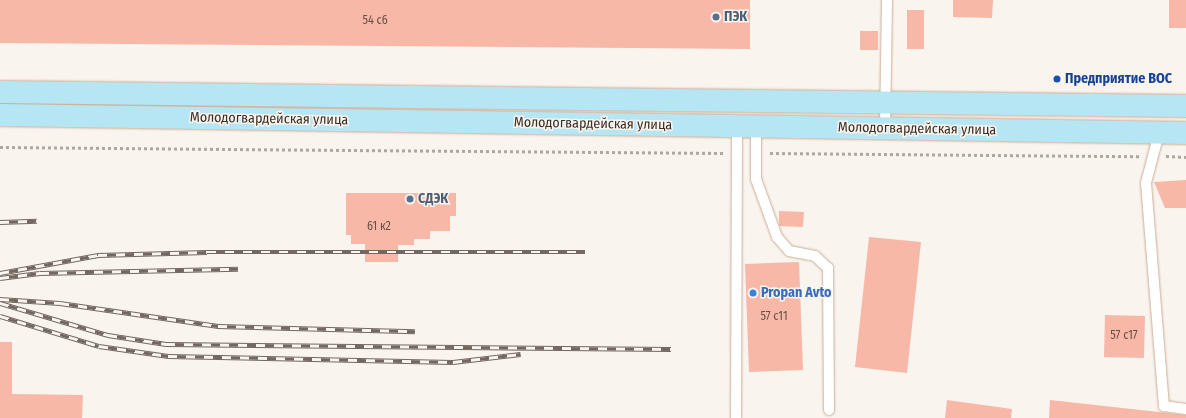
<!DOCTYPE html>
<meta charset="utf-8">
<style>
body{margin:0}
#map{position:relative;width:1186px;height:418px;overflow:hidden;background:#faf4ef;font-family:"Fira Sans Condensed",sans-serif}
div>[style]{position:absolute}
.building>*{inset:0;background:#f7b8a8}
.path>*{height:2.5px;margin-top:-1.25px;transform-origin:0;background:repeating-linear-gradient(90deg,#aea69f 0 3px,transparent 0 6px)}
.roads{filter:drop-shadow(0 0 1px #cbad95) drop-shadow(0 0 1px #cbad95)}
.lane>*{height:10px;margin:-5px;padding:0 5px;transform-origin:5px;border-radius:5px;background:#fff}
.secondary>*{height:22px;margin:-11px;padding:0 11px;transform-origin:11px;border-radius:11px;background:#b6e6f4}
.rail>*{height:4.5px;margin-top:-2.25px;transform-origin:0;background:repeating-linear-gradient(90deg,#faf4ef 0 9px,#726860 0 18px);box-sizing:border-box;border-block:1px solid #726860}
.dots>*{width:11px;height:11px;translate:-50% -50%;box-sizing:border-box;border:2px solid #faf4ef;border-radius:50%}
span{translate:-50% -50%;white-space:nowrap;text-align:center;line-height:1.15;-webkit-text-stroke:3px #faf4ef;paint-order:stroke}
.number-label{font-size:12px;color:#695146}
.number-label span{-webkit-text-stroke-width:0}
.service-label{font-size:14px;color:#4e5e75;font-weight:700}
.left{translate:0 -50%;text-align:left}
.transit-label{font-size:14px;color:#164399;font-weight:700}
.street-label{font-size:14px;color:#3a2f25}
.shop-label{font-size:14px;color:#366cbe;font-weight:700}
</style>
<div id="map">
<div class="building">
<i style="clip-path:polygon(0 0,750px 0,750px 49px,0 43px)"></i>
<i style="clip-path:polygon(953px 0,993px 0,992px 18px,953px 17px)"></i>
<i style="clip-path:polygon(1169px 0,1186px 0,1186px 28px,1169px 28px)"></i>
<i style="clip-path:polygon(907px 10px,924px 10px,924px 49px,907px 49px)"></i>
<i style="clip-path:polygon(860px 31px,878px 31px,878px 50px,860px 50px)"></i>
<i style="clip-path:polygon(1186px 180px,1186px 208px,1165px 208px,1154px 182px)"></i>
<i style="clip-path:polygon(346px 193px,456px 193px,456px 216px,450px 216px,450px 231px,430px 231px,430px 239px,414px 239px,414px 245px,398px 245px,398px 262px,365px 262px,365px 244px,351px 244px,351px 235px,346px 235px)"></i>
<i style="clip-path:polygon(779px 211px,804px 212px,803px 227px,779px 226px)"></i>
<i style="clip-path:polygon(869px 237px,921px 242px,907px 373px,855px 367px)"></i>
<i style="clip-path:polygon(799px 262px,803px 370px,749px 372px,745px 264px)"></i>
<i style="clip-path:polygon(1105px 315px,1145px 316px,1144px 358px,1104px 357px)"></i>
<i style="clip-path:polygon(0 342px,12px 342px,12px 394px,83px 395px,82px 418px,0 418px)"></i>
<i style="clip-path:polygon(947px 400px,1012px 409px,1011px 418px,945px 418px)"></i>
<i style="clip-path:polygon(1050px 400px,1186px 415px,1186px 418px,1049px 418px)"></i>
</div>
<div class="path">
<i style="left:0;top:147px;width:723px;rotate:0.48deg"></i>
<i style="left:770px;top:153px;width:369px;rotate:0.5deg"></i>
<i style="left:1166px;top:156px;width:20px;rotate:3deg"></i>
</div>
<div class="roads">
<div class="lane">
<i style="left:756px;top:127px;width:52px;rotate:90deg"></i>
<i style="left:756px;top:179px;width:62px;rotate:70.1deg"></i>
<i style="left:777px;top:237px;width:18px;rotate:49deg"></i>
<i style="left:789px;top:251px;width:26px;rotate:11deg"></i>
<i style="left:815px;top:256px;width:18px;rotate:43deg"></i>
<i style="left:828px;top:268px;width:142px;rotate:89.6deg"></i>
<i style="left:885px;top:128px;width:128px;rotate:-89.1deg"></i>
<i style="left:1159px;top:133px;width:52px;rotate:104.6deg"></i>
<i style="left:1146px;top:183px;width:224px;rotate:85.4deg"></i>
<i style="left:1164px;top:406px;width:22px;rotate:8deg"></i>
<i style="left:736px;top:418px;width:292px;rotate:-89.8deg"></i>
</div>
<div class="secondary">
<i style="left:0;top:92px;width:1186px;rotate:0.68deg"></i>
<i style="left:0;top:115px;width:1186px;rotate:0.87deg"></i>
</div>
</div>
<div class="rail">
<i style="left:0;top:222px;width:37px;rotate:-2deg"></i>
<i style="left:0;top:273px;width:100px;rotate:-10.4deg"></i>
<i style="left:98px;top:255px;width:109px;rotate:-1.6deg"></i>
<i style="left:207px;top:252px;width:378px"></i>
<i style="left:0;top:278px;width:40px;rotate:-7.1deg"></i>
<i style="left:40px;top:273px;width:198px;rotate:-1.2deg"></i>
<i style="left:0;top:299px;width:60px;rotate:3.8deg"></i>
<i style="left:60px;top:303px;width:160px;rotate:8.3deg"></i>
<i style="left:218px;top:326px;width:197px;rotate:1.5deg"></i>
<i style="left:0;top:303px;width:113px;rotate:16.5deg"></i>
<i style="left:108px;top:335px;width:59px;rotate:8.8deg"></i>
<i style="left:166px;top:344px;width:505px;rotate:0.57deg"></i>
<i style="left:0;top:316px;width:103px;rotate:16.9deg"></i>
<i style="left:99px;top:346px;width:70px;rotate:8.2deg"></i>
<i style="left:168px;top:356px;width:285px;rotate:1.2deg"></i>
<i style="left:453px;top:362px;width:68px;rotate:-6.7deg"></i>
</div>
<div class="dots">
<i style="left:716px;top:17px;background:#5c6f8a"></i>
<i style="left:1057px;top:79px;background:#1a4fb4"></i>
<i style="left:410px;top:199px;background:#5c6f8a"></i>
<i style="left:753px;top:293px;background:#3f7fe0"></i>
</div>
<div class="number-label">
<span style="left:375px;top:21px">54 с6</span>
<span style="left:379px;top:227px">61 к2</span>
<span style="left:774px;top:317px">57 с11</span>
<span style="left:1124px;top:336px">57 с17</span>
</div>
<div class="service-label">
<span class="left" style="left:724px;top:17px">ПЭК</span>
<span class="left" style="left:418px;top:199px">СДЭК</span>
</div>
<div class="transit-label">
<span class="left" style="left:1065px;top:79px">Предприятие ВОС</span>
</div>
<div class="street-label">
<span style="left:269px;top:119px;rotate:1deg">Молодогвардейская улица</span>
<span style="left:593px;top:124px;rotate:1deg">Молодогвардейская улица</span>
<span style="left:917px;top:129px;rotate:1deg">Молодогвардейская улица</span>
</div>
<div class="shop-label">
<span class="left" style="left:761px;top:293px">Propan Avto</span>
</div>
</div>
